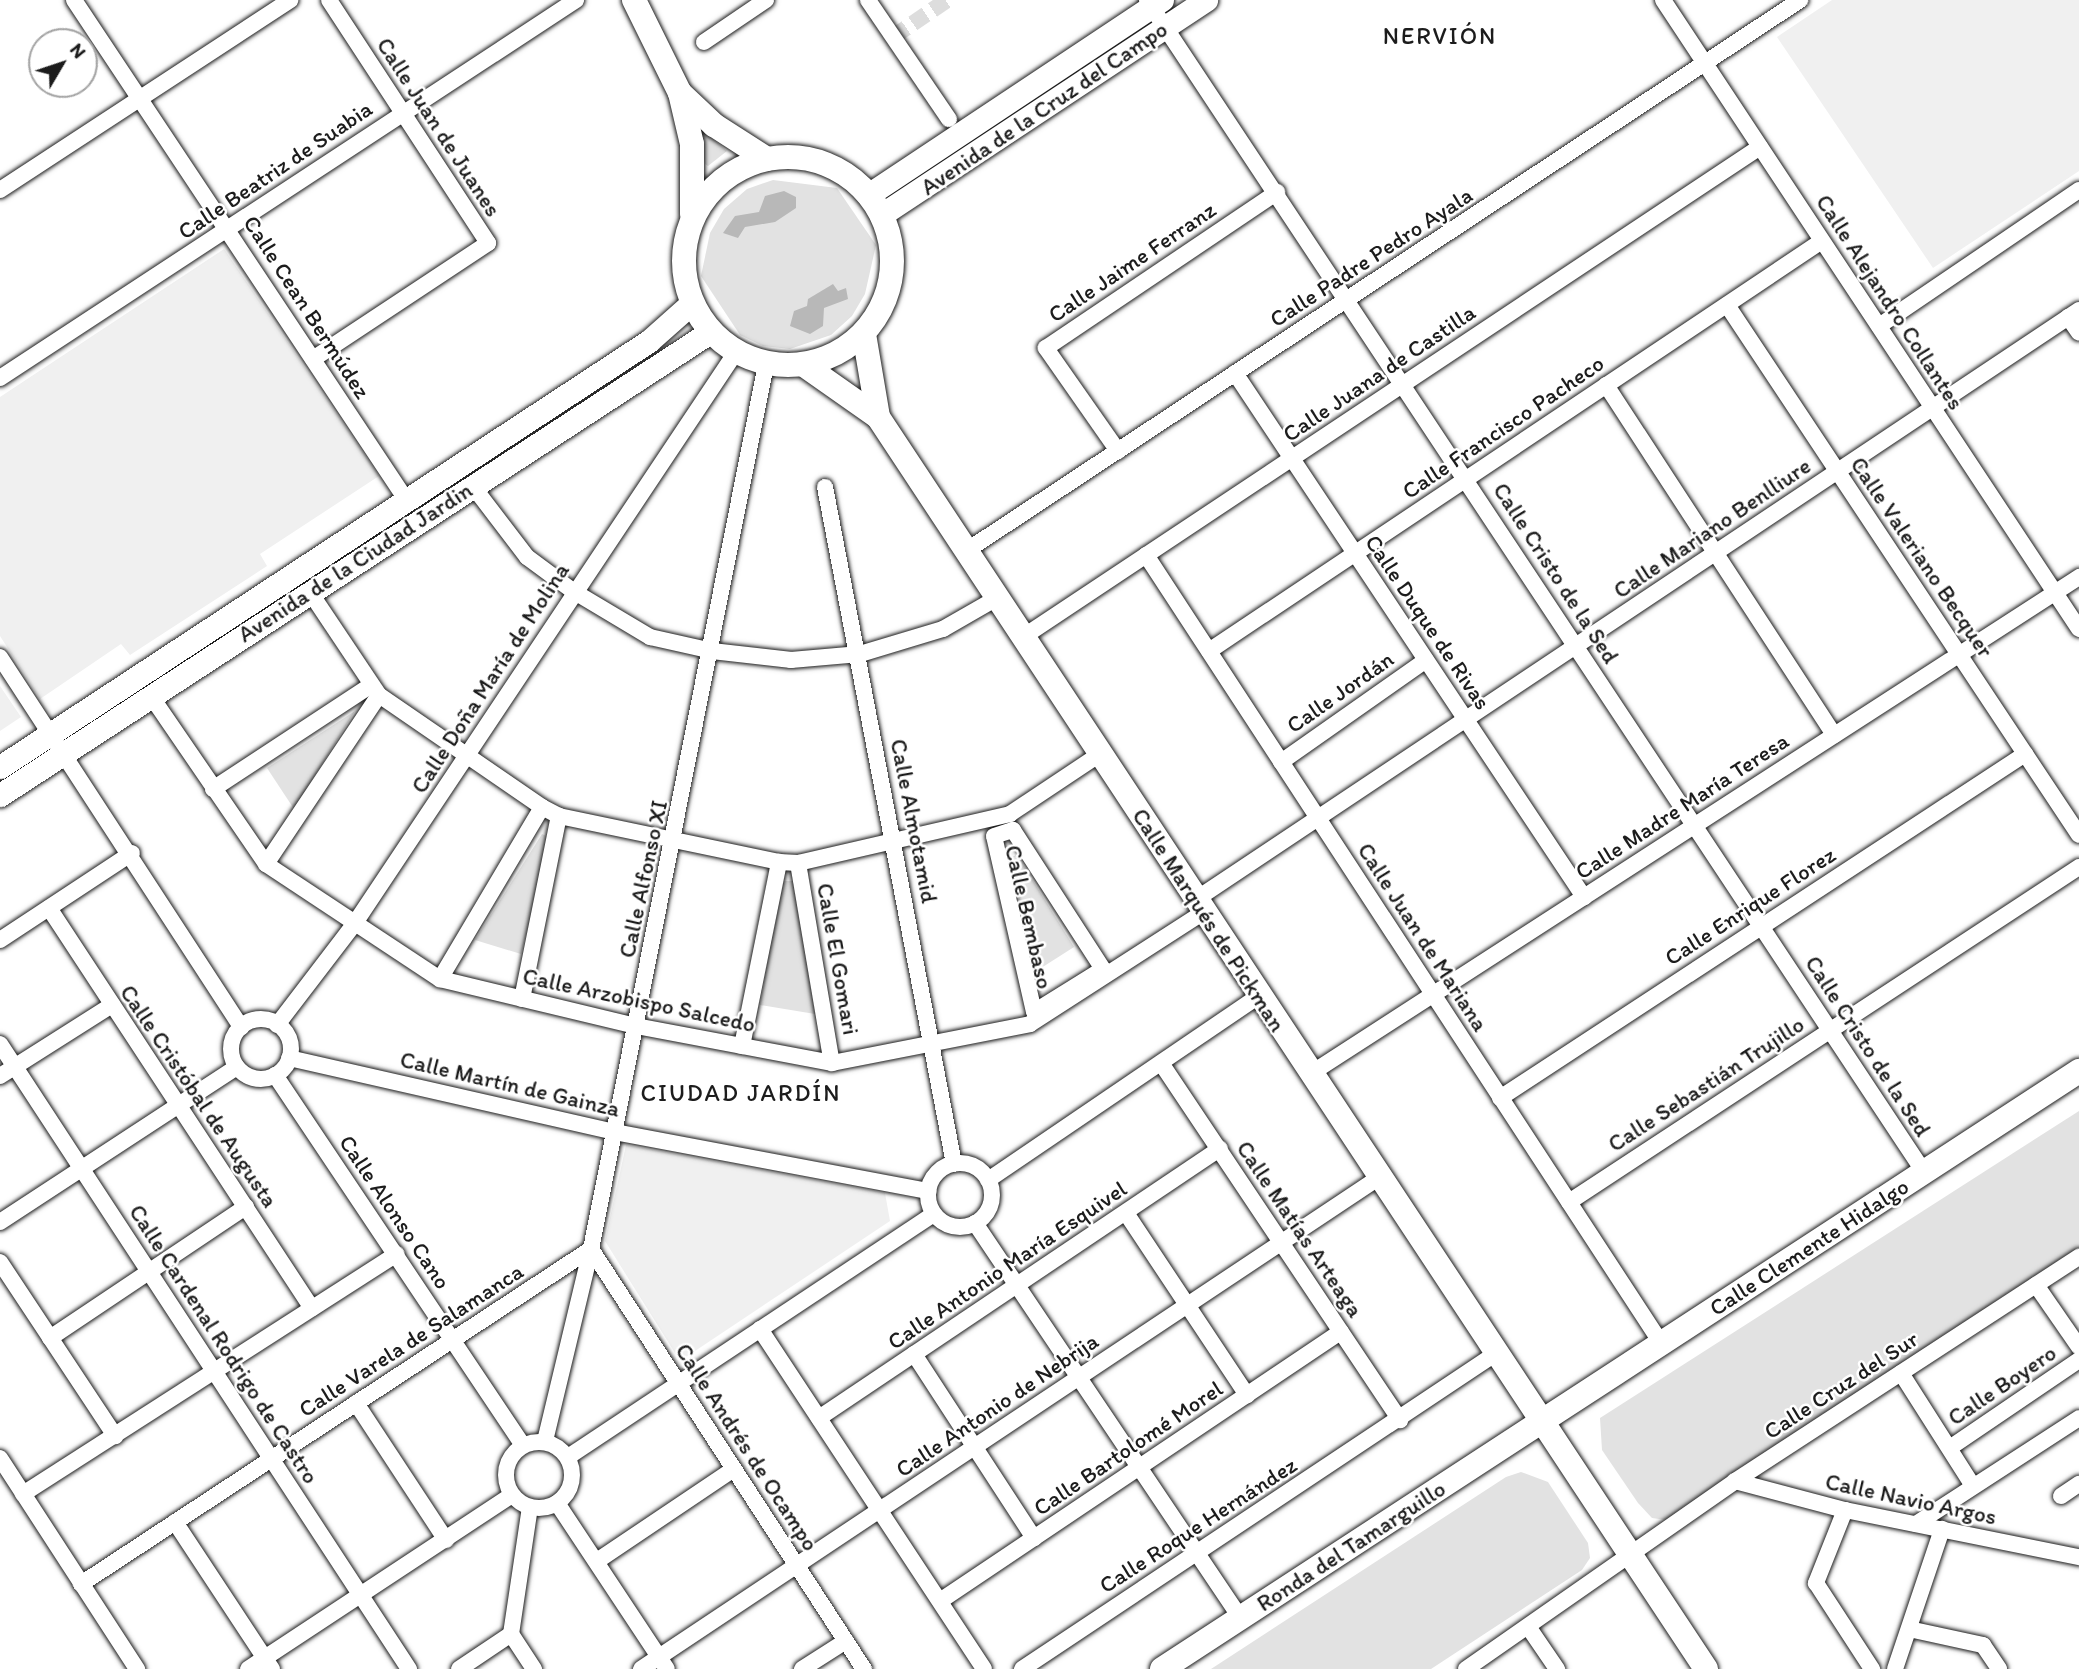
<!DOCTYPE html>
<meta charset="utf-8">
<style>
body{margin:0}
#map{position:relative;width:2079px;height:1669px;overflow:hidden;background:#fff;font-family:Itim,sans-serif}
div>[style]{position:absolute}
.built>*{inset:0;background:#f0f0f0}
.green>*{inset:0;background:#e2e2e2}
.water>*{inset:0;background:#b8b8b8}
.street-tunnel>*{height:16px;margin-top:-8px;transform-origin:0;background:repeating-linear-gradient(90deg,#ddd 0 16px,transparent 0 24px)}
.roads{filter:drop-shadow(0 0 2px #1c1c1c) drop-shadow(0 0 2px #1c1c1c)}
.street>*{height:16px;margin:-8px;padding:0 8px;transform-origin:8px;border-radius:8px;background:#fff}
.street>.ring{margin:-8px;padding:0;box-sizing:content-box;background:none;border:16px solid #fff;border-radius:50%}
.secondary>*{height:23px;margin:-11.5px;padding:0 11.5px;transform-origin:11.5px;border-radius:11.5px;background:#fff}
.primary>*{height:24px;margin:-12px;padding:0 12px;transform-origin:12px;border-radius:12px;background:#fff}
.primary>.ring{margin:-12px;padding:0;box-sizing:content-box;background:none;border:24px solid #fff;border-radius:50%}
span{translate:-50% -50%;white-space:nowrap;text-align:center;line-height:1.15;-webkit-text-stroke:5px #fff;paint-order:stroke}
.street-label{font-size:23px;color:#1c1c1c}
.neighbourhood-label{font-size:24px;color:#1c1c1c;letter-spacing:2px}
.north{position:absolute;left:28px;top:28px;width:70px;height:70px;box-sizing:border-box;background:#fff;border:2px solid #a4a4a4;border-radius:50%;rotate:51deg;font-size:19px;font-weight:700;line-height:28px;text-align:center;color:#1c1c1c}
.north::after{content:'';display:block;margin:auto;width:24px;height:32px;background:#1c1c1c;clip-path:polygon(50% 0,100% 100%,50% 72%,0 100%)}
</style>
<div id="map">
<div class="built">
<i style="clip-path:polygon(1832px 0,2079px 0,2079px 171px,1933px 268px,1777px 37px)"></i>
<i style="clip-path:polygon(224px 249px,379px 476px,260px 554px,267px 566px,130px 655px,121px 644px,40px 699px,0 636px,0 397px)"></i>
<i style="clip-path:polygon(0 686px,21px 717px,0 731px)"></i>
<i style="clip-path:polygon(626px 1145px,885px 1193px,890px 1221px,680px 1361px,605px 1241px)"></i>
</div>
<div class="green">
<i style="clip-path:polygon(698px 126px,727px 151px,708px 166px,705px 164px)"></i>
<i style="clip-path:polygon(773px 180px,837px 188px,876px 245px,865px 294px,852px 316px,831px 335px,790px 349px,763px 346px,740px 335px,701px 276px,710px 233px,724px 209px,747px 189px)"></i>
<i style="clip-path:polygon(355px 711px,294px 809px,267px 768px)"></i>
<i style="clip-path:polygon(542px 834px,551px 838px,521px 954px,475px 940px)"></i>
<i style="clip-path:polygon(1017px 855px,1074px 947px,1038px 970px,1008px 858px)"></i>
<i style="clip-path:polygon(781px 881px,794px 881px,815px 1014px,760px 1005px)"></i>
<i style="clip-path:polygon(2079px 1111px,2079px 1248px,1667px 1520px,1652px 1518px,1638px 1503px,1602px 1450px,1600px 1418px)"></i>
<i style="clip-path:polygon(1521px 1472px,1548px 1482px,1588px 1543px,1590px 1558px,1582px 1570px,1431px 1669px,1211px 1669px,1506px 1477px)"></i>
</div>
<div class="water">
<i style="clip-path:polygon(784px 191px,796px 197px,796px 208px,775px 222px,745px 227px,738px 238px,723px 233px,735px 216px,759px 212px,765px 196px)"></i>
<i style="clip-path:polygon(833px 284px,838px 291px,846px 288px,848px 299px,824px 308px,823px 326px,810px 334px,790px 326px,794px 311px,807px 306px,808px 299px)"></i>
</div>
<div class="street-tunnel">
<i style="left:893px;top:37px;width:65px;rotate:-34.4deg"></i>
</div>
<div class="roads">
<div class="street">
<i style="left:74px;top:0;width:602px;rotate:56.39deg"></i>
<i style="left:868px;top:0;width:144px;rotate:55.8deg"></i>
<i style="left:1147px;top:0;width:1406px;rotate:56.46deg"></i>
<i style="left:1663px;top:0;width:754px;rotate:56.52deg"></i>
<i style="left:704px;top:42px;width:75px;rotate:-34.1deg"></i>
<i style="left:0;top:190px;width:347px;rotate:-33.2deg"></i>
<i style="left:1727px;top:305px;width:636px;rotate:56.41deg"></i>
<i style="left:2068px;top:317px;width:19px;rotate:55deg"></i>
<i style="left:1879px;top:326px;width:242px;rotate:-34.2deg"></i>
<i style="left:313px;top:359px;width:210px;rotate:-33.5deg"></i>
<i style="left:488px;top:243px;width:290px;rotate:-123.2deg"></i>
<i style="left:1235px;top:373px;width:630px;rotate:56.34deg"></i>
<i style="left:0;top:378px;width:689px;rotate:-33.27deg"></i>
<i style="left:1606px;top:385px;width:418px;rotate:56.9deg"></i>
<i style="left:1118px;top:451px;width:126px;rotate:-125deg"></i>
<i style="left:1046px;top:348px;width:279px;rotate:-34deg"></i>
<i style="left:472px;top:485px;width:91px;rotate:52.6deg"></i>
<i style="left:527px;top:557px;width:57px;rotate:36.5deg"></i>
<i style="left:573px;top:591px;width:90px;rotate:30.9deg"></i>
<i style="left:650px;top:637px;width:64px;rotate:12.7deg"></i>
<i style="left:712px;top:651px;width:80px;rotate:6.5deg"></i>
<i style="left:791px;top:660px;width:69px;rotate:-5deg"></i>
<i style="left:860px;top:654px;width:87px;rotate:-16.8deg"></i>
<i style="left:943px;top:629px;width:62px;rotate:-29.9deg"></i>
<i style="left:825px;top:487px;width:689px;rotate:79.21deg"></i>
<i style="left:966px;top:551px;width:1000px;rotate:-33.45deg"></i>
<i style="left:1146px;top:555px;width:941px;rotate:56.83deg"></i>
<i style="left:310px;top:592px;width:124px;rotate:56.2deg"></i>
<i style="left:379px;top:695px;width:198px;rotate:34.5deg"></i>
<i style="left:542px;top:807px;width:19px;rotate:28deg"></i>
<i style="left:559px;top:816px;width:225px;rotate:11.8deg"></i>
<i style="left:779px;top:862px;width:19px;rotate:3deg"></i>
<i style="left:798px;top:863px;width:218px;rotate:-13deg"></i>
<i style="left:1010px;top:814px;width:108px;rotate:-33.7deg"></i>
<i style="left:1023px;top:637px;width:885px;rotate:-33.62deg"></i>
<i style="left:1209px;top:651px;width:737px;rotate:-33.78deg"></i>
<i style="left:0;top:657px;width:442px;rotate:56.9deg"></i>
<i style="left:151px;top:696px;width:204px;rotate:55.6deg"></i>
<i style="left:266px;top:864px;width:209px;rotate:33.5deg"></i>
<i style="left:440px;top:979px;width:202px;rotate:13.5deg"></i>
<i style="left:636px;top:1026px;width:199px;rotate:10.7deg"></i>
<i style="left:832px;top:1063px;width:202px;rotate:-11.1deg"></i>
<i style="left:1030px;top:1024px;width:207px;rotate:-32.8deg"></i>
<i style="left:1281px;top:762px;width:177px;rotate:-35.1deg"></i>
<i style="left:213px;top:789px;width:188px;rotate:-33.3deg"></i>
<i style="left:1013px;top:830px;width:166px;rotate:57.1deg"></i>
<i style="left:1103px;top:969px;width:81px;rotate:148.1deg"></i>
<i style="left:1034px;top:1012px;width:180px;rotate:-102.8deg"></i>
<i style="left:994px;top:836px;width:20px;rotate:-18deg"></i>
<i style="left:798px;top:863px;width:203px;rotate:80.4deg"></i>
<i style="left:266px;top:864px;width:203px;rotate:-56.2deg"></i>
<i style="left:1195px;top:900px;width:1063px;rotate:-33.72deg"></i>
<i style="left:49px;top:908px;width:479px;rotate:56.7deg"></i>
<i style="left:0;top:940px;width:158px;rotate:-33.4deg"></i>
<i style="left:440px;top:979px;width:200px;rotate:-59.3deg"></i>
<i style="left:522px;top:999px;width:187px;rotate:-78.6deg"></i>
<i class="ring" style="left:231px;top:1019px;width:44px;height:44px"></i>
<i style="left:277px;top:1025px;width:128px;rotate:-52.6deg"></i>
<i style="left:355px;top:923px;width:686px;rotate:-56.29deg"></i>
<i style="left:0;top:1044px;width:747px;rotate:56.8deg"></i>
<i style="left:742px;top:1046px;width:188px;rotate:-78.6deg"></i>
<i style="left:289px;top:1058px;width:334px;rotate:12.8deg"></i>
<i style="left:615px;top:1132px;width:319px;rotate:10.7deg"></i>
<i style="left:1161px;top:1063px;width:430px;rotate:56.2deg"></i>
<i style="left:1310px;top:1074px;width:916px;rotate:-32.87deg"></i>
<i style="left:275px;top:1075px;width:445px;rotate:56.2deg"></i>
<i style="left:0;top:1076px;width:133px;rotate:-32.4deg"></i>
<i style="left:1500px;top:1098px;width:628px;rotate:-33.23deg"></i>
<i class="ring" style="left:928px;top:1163px;width:48px;height:48px"></i>
<i style="left:988px;top:1180px;width:328px;rotate:-34.2deg"></i>
<i style="left:1569px;top:1202px;width:610px;rotate:-33.3deg"></i>
<i style="left:1126px;top:1213px;width:219px;rotate:56.4deg"></i>
<i style="left:0;top:1222px;width:283px;rotate:-33.2deg"></i>
<i style="left:975px;top:1223px;width:476px;rotate:56.1deg"></i>
<i style="left:0;top:1262px;width:209px;rotate:56.5deg"></i>
<i style="left:2036px;top:1285px;width:75px;rotate:55.3deg"></i>
<i style="left:760px;top:1329px;width:407px;rotate:56.6deg"></i>
<i style="left:50px;top:1338px;width:236px;rotate:-33.8deg"></i>
<i style="left:914px;top:1354px;width:220px;rotate:56.9deg"></i>
<i style="left:1901px;top:1373px;width:134px;rotate:57.5deg"></i>
<i style="left:356px;top:1403px;width:164px;rotate:56.7deg"></i>
<i style="left:819px;top:1418px;width:483px;rotate:-33.9deg"></i>
<i style="left:545px;top:1441px;width:197px;rotate:-76.5deg"></i>
<i style="left:591px;top:1249px;width:902px;rotate:-78.81deg"></i>
<i class="ring" style="left:506px;top:1442px;width:50px;height:50px"></i>
<i style="left:1951px;top:1447px;width:155px;rotate:-34.2deg"></i>
<i style="left:568px;top:1457px;width:439px;rotate:-33.6deg"></i>
<i style="left:0;top:1458px;width:252px;rotate:57deg"></i>
<i style="left:1735px;top:1481px;width:114px;rotate:14.8deg"></i>
<i style="left:1845px;top:1510px;width:239px;rotate:11.4deg"></i>
<i style="left:23px;top:1494px;width:444px;rotate:-32.7deg"></i>
<i style="left:2061px;top:1496px;width:22px;rotate:-34deg"></i>
<i style="left:557px;top:1503px;width:199px;rotate:56.5deg"></i>
<i style="left:1845px;top:1510px;width:79px;rotate:111.7deg"></i>
<i style="left:1816px;top:1583px;width:103px;rotate:56.9deg"></i>
<i style="left:175px;top:1522px;width:176px;rotate:56.6deg"></i>
<i style="left:1916px;top:1524px;width:194px;rotate:-33deg"></i>
<i style="left:597px;top:1561px;width:165px;rotate:-33.9deg"></i>
<i style="left:81px;top:1584px;width:610px;rotate:-33.3deg"></i>
<i style="left:591px;top:1249px;width:501px;rotate:56.98deg"></i>
<i style="left:940px;top:1601px;width:483px;rotate:-33.9deg"></i>
<i style="left:1529px;top:1628px;width:50px;rotate:55.7deg"></i>
<i style="left:1909px;top:1629px;width:76px;rotate:12.2deg"></i>
<i style="left:1983px;top:1645px;width:29px;rotate:56deg"></i>
<i style="left:511px;top:1634px;width:128px;rotate:-81.5deg"></i>
<i style="left:511px;top:1634px;width:42px;rotate:56.7deg"></i>
<i style="left:248px;top:1669px;width:316px;rotate:-33.4deg"></i>
<i style="left:459px;top:1669px;width:63px;rotate:-33.9deg"></i>
<i style="left:641px;top:1669px;width:886px;rotate:-33.67deg"></i>
<i style="left:802px;top:1669px;width:52px;rotate:-32.5deg"></i>
<i style="left:1022px;top:1669px;width:568px;rotate:-33.66deg"></i>
<i style="left:1466px;top:1669px;width:328px;rotate:-34.9deg"></i>
<i style="left:1735px;top:1481px;width:411px;rotate:-33.1deg"></i>
<i style="left:1895px;top:1669px;width:148px;rotate:-71.4deg"></i>
</div>
<div class="secondary">
<i style="left:868px;top:195px;width:353px;rotate:-33.6deg"></i>
<i style="left:881px;top:215px;width:390px;rotate:-33.5deg"></i>
<i style="left:0;top:767px;width:776px;rotate:-33.28deg"></i>
<i style="left:649px;top:341px;width:57px;rotate:-41.5deg"></i>
<i style="left:0;top:795px;width:848px;rotate:-33.11deg"></i>
</div>
<div class="primary">
<i style="left:634px;top:0;width:104px;rotate:63.7deg"></i>
<i style="left:680px;top:93px;width:52px;rotate:76.8deg"></i>
<i style="left:692px;top:144px;width:70px;rotate:90deg"></i>
<i style="left:680px;top:93px;width:47px;rotate:43.3deg"></i>
<i style="left:714px;top:125px;width:63px;rotate:32.7deg"></i>
<i class="ring" style="left:684px;top:157px;width:184px;height:184px"></i>
<i style="left:864px;top:334px;width:84px;rotate:80.4deg"></i>
<i style="left:804px;top:365px;width:90px;rotate:35.1deg"></i>
<i style="left:878px;top:417px;width:1501px;rotate:56.52deg"></i>
<i style="left:1162px;top:1669px;width:1095px;rotate:-33.11deg"></i>
</div>
</div>
<div class="street-label">
<span style="left:1044px;top:108px;rotate:-34deg">Avenida de la Cruz del Campo</span>
<span style="left:439px;top:127px;rotate:57deg">Calle Juan de Juanes</span>
<span style="left:275px;top:170px;rotate:-34deg">Calle Beatriz de Suabia</span>
<span style="left:1371px;top:257px;rotate:-33deg">Calle Padre Pedro Ayala</span>
<span style="left:1132px;top:262px;rotate:-34deg">Calle Jaime Ferranz</span>
<span style="left:1890px;top:302px;rotate:57deg">Calle Alejandro Collantes</span>
<span style="left:307px;top:307px;rotate:57deg">Calle Cean Bermúdez</span>
<span style="left:1379px;top:373px;rotate:-34deg">Calle Juana de Castilla</span>
<span style="left:1503px;top:427px;rotate:-34deg">Calle Francisco Pacheco</span>
<span style="left:1712px;top:528px;rotate:-34deg">Calle Mariano Benlliure</span>
<span style="left:1922px;top:557px;rotate:56deg">Calle Valeriano Becquer</span>
<span style="left:355px;top:562px;rotate:-33deg">Avenida de la Ciudad Jardin</span>
<span style="left:1556px;top:573px;rotate:57deg">Calle Cristo de la Sed</span>
<span style="left:1428px;top:622px;rotate:56deg">Calle Duque de Rivas</span>
<span style="left:490px;top:678px;rotate:-57deg">Calle Doña María de Molina</span>
<span style="left:1340px;top:692px;rotate:-35deg">Calle Jordán</span>
<span style="left:1682px;top:806px;rotate:-33deg">Calle Madre María Teresa</span>
<span style="left:914px;top:821px;rotate:79deg">Calle Almotamid</span>
<span style="left:643px;top:879px;rotate:-78deg">Calle Alfonso XI</span>
<span style="left:1750px;top:906px;rotate:-33deg">Calle Enrique Florez</span>
<span style="left:1029px;top:917px;rotate:77deg">Calle Bembaso</span>
<span style="left:1209px;top:920px;rotate:57deg">Calle Marqués de Pickman</span>
<span style="left:1423px;top:937px;rotate:57deg">Calle Juan de Mariana</span>
<span style="left:838px;top:959px;rotate:80deg">Calle El Gomari</span>
<span style="left:639px;top:1000px;rotate:12deg">Calle Arzobispo Salcedo</span>
<span style="left:1868px;top:1046px;rotate:57deg">Calle Cristo de la Sed</span>
<span style="left:510px;top:1084px;rotate:13deg">Calle Martín de Gainza</span>
<span style="left:1706px;top:1084px;rotate:-33deg">Calle Sebastián Trujillo</span>
<span style="left:199px;top:1096px;rotate:56deg">Calle Cristóbal de Augusta</span>
<span style="left:395px;top:1212px;rotate:56deg">Calle Alonso Cano</span>
<span style="left:1300px;top:1229px;rotate:56deg">Calle Matías Arteaga</span>
<span style="left:1809px;top:1247px;rotate:-33deg">Calle Clemente Hidalgo</span>
<span style="left:1007px;top:1265px;rotate:-34deg">Calle Antonio María Esquivel</span>
<span style="left:411px;top:1340px;rotate:-33deg">Calle Varela de Salamanca</span>
<span style="left:224px;top:1344px;rotate:57deg">Calle Cardenal Rodrigo de Castro</span>
<span style="left:1841px;top:1385px;rotate:-33deg">Calle Cruz del Sur</span>
<span style="left:2002px;top:1385px;rotate:-34deg">Calle Boyero</span>
<span style="left:997px;top:1405px;rotate:-34deg">Calle Antonio de Nebrija</span>
<span style="left:747px;top:1447px;rotate:57deg">Calle Andrés de Ocampo</span>
<span style="left:1128px;top:1448px;rotate:-34deg">Calle Bartolomé Morel</span>
<span style="left:1911px;top:1499px;rotate:12deg">Calle Navio Argos</span>
<span style="left:1198px;top:1525px;rotate:-33deg">Calle Roque Hernández</span>
<span style="left:1351px;top:1546px;rotate:-33deg">Ronda del Tamarguillo</span>
</div>
<div class="neighbourhood-label">
<span style="left:1440px;top:36px">NERVIÓN</span>
<span style="left:741px;top:1093px">CIUDAD JARDÍN</span>
</div>
<div class="north">N</div>
</div>
